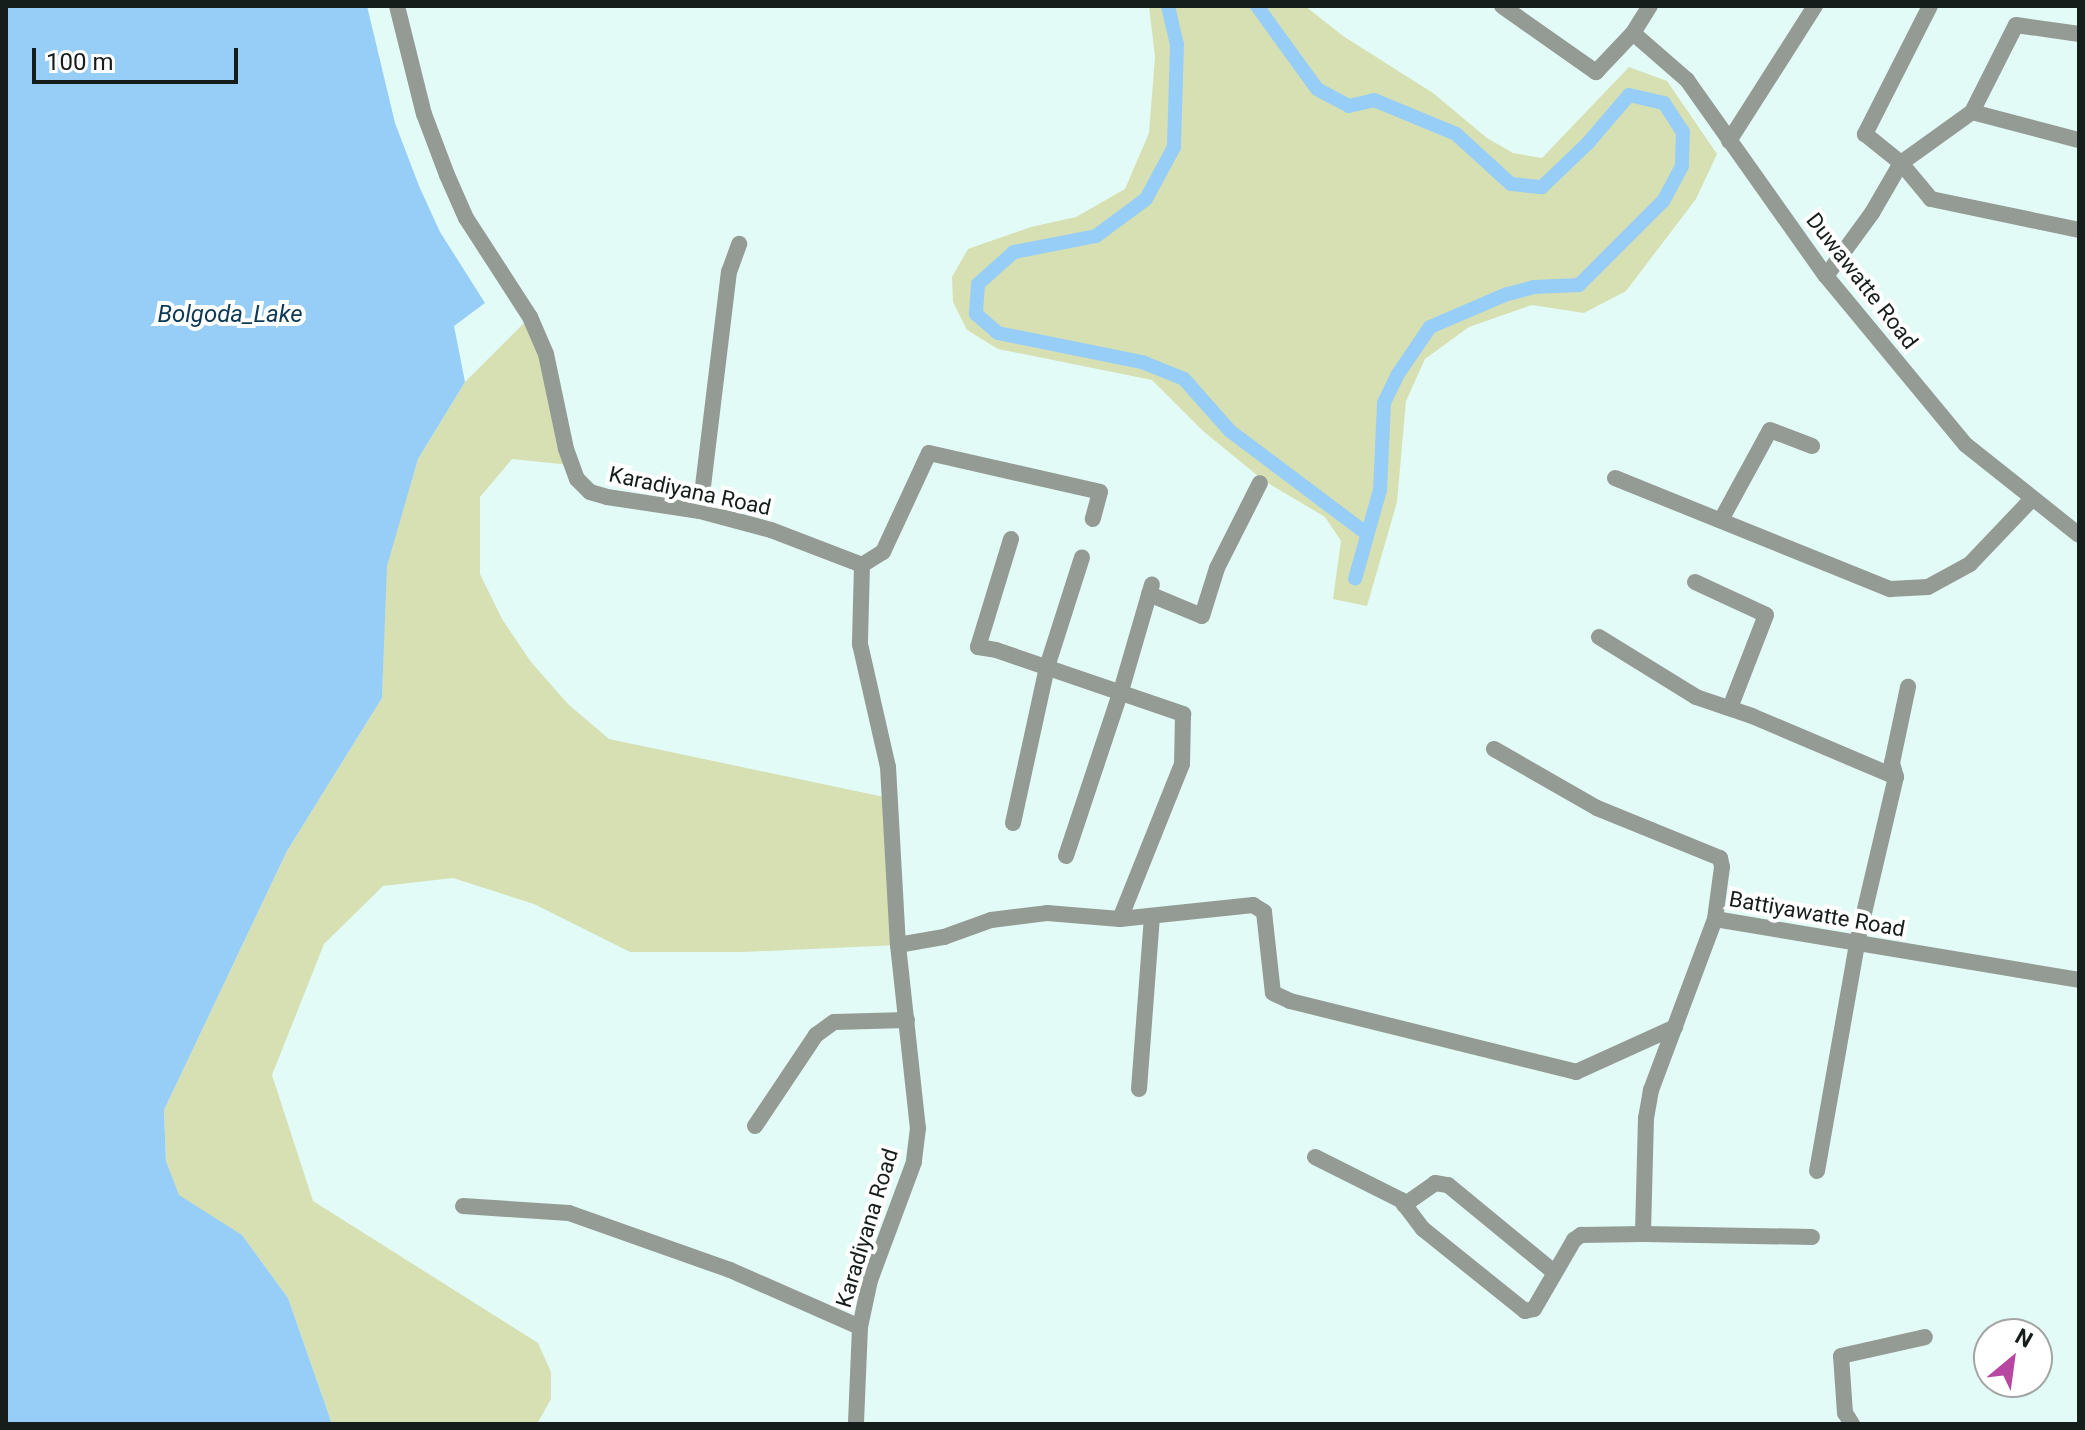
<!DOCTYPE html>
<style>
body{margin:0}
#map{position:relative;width:2085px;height:1430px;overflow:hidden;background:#e3fbf6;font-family:Roboto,sans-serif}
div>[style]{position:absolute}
.green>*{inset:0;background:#d7e0b3}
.water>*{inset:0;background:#96cef8}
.canal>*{height:14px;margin:-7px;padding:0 7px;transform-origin:7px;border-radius:7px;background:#96cef8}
.minor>*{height:16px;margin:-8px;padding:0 8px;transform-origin:8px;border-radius:8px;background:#949b95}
span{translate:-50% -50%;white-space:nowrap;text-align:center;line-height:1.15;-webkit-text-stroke:8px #fff;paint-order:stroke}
.street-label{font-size:22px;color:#161e1c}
.water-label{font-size:24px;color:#0d3955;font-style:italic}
.frame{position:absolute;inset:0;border:8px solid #161e1c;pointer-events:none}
.north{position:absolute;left:1973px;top:1318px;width:80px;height:80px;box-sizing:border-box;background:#fff;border:2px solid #a2a5a4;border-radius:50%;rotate:29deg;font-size:22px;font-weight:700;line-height:32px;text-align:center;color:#161e1c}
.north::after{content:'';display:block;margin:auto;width:28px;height:36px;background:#b847a2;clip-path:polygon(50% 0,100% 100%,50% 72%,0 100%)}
.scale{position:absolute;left:32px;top:48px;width:206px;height:36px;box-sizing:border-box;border:4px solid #161e1c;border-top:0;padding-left:10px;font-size:24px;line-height:28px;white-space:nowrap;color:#161e1c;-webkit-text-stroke:6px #fff;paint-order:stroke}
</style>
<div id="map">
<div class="green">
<i style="clip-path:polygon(1149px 6px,1305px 6px,1343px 36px,1433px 93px,1487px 138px,1513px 153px,1542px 158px,1629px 67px,1667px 81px,1717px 154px,1696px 199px,1626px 291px,1584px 313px,1532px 305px,1469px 327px,1425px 359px,1406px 401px,1397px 502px,1367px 606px,1333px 599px,1341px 541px,1325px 517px,1263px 480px,1203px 431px,1152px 380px,998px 349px,967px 330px,953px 302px,952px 277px,968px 249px,1031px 227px,1076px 217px,1125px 189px,1149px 133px,1155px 57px)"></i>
<i style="clip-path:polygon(530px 317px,570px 465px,512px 459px,480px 497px,480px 574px,502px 619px,531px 662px,568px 704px,609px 739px,889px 798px,898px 945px,743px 952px,630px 952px,534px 904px,453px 878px,383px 886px,324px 944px,272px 1075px,313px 1201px,538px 1343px,551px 1372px,551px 1399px,537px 1424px,332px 1424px,288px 1298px,242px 1235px,179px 1196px,166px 1161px,164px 1110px,287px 851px,382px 698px,386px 567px,418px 459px,465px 382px)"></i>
</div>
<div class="water">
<i style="clip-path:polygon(6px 6px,367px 6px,395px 123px,419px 186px,440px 232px,485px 303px,454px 326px,465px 382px,418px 459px,387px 566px,382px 698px,287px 851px,164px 1110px,166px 1161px,179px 1195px,242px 1235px,288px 1298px,332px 1424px,6px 1424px)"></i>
</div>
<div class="canal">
<i style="left:1168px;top:6px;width:39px;rotate:77deg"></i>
<i style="left:1177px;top:44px;width:103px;rotate:91.7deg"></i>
<i style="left:1174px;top:147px;width:59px;rotate:118.3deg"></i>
<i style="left:1146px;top:199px;width:62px;rotate:143.5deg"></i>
<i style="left:1096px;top:236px;width:84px;rotate:169deg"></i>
<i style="left:1014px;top:252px;width:48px;rotate:138.4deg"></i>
<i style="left:978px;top:284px;width:30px;rotate:94deg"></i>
<i style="left:976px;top:314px;width:29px;rotate:41deg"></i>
<i style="left:998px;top:333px;width:147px;rotate:11.4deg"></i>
<i style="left:1142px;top:362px;width:45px;rotate:22deg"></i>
<i style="left:1184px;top:379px;width:69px;rotate:48.5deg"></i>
<i style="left:1230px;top:431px;width:171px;rotate:36.9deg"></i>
<i style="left:1257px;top:6px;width:102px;rotate:54.1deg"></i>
<i style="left:1317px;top:89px;width:36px;rotate:28deg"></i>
<i style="left:1349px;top:106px;width:26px;rotate:-13deg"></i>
<i style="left:1374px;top:100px;width:89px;rotate:22.5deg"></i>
<i style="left:1456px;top:134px;width:74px;rotate:42.3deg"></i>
<i style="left:1511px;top:184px;width:31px;rotate:6deg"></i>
<i style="left:1542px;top:187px;width:64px;rotate:-43.7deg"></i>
<i style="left:1588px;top:143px;width:63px;rotate:-49.5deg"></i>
<i style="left:1629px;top:95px;width:36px;rotate:13deg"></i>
<i style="left:1664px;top:103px;width:35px;rotate:57deg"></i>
<i style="left:1683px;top:132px;width:34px;rotate:92deg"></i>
<i style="left:1682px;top:166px;width:40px;rotate:118deg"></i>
<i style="left:1663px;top:201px;width:119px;rotate:135deg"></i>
<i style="left:1579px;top:285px;width:45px;rotate:177.5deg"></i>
<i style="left:1534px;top:287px;width:28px;rotate:165deg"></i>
<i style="left:1507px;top:294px;width:84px;rotate:156.8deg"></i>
<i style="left:1430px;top:327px;width:57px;rotate:124.2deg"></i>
<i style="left:1398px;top:374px;width:32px;rotate:116deg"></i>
<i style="left:1384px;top:403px;width:87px;rotate:92.6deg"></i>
<i style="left:1380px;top:490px;width:92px;rotate:105.7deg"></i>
</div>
<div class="minor">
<i style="left:397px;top:6px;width:111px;rotate:76deg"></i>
<i style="left:424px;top:114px;width:65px;rotate:69.3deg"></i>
<i style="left:447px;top:175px;width:47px;rotate:66.2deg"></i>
<i style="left:466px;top:218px;width:118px;rotate:57.1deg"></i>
<i style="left:530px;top:317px;width:40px;rotate:66.6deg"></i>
<i style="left:546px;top:354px;width:97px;rotate:78.1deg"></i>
<i style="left:566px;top:449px;width:32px;rotate:70deg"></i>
<i style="left:577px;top:479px;width:18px;rotate:45deg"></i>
<i style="left:590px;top:492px;width:18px;rotate:16deg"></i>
<i style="left:607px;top:497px;width:94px;rotate:8.6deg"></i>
<i style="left:700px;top:511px;width:73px;rotate:15deg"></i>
<i style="left:771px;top:530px;width:97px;rotate:21deg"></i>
<i style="left:862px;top:565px;width:79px;rotate:91.5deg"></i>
<i style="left:860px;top:644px;width:126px;rotate:77.2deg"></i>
<i style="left:888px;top:767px;width:178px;rotate:86.8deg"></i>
<i style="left:898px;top:945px;width:184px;rotate:83.8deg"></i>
<i style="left:918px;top:1128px;width:34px;rotate:97deg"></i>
<i style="left:914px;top:1162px;width:126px;rotate:110.4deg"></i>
<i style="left:870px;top:1280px;width:48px;rotate:102deg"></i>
<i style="left:860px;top:1327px;width:97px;rotate:92.4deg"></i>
<i style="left:1502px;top:6px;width:115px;rotate:35.1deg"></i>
<i style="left:1596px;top:72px;width:54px;rotate:-46.5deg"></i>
<i style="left:1633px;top:33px;width:32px;rotate:-58deg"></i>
<i style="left:1930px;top:6px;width:144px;rotate:116.9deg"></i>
<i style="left:1865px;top:134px;width:46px;rotate:38.9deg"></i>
<i style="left:1901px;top:163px;width:47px;rotate:50.2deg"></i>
<i style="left:1931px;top:199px;width:151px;rotate:11.8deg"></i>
<i style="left:1633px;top:33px;width:72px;rotate:41deg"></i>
<i style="left:1687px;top:80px;width:240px;rotate:54.7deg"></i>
<i style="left:1826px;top:276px;width:219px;rotate:50.4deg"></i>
<i style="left:1966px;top:445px;width:144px;rotate:38.5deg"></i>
<i style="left:1972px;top:112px;width:97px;rotate:-63.2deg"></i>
<i style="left:2016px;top:25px;width:64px;rotate:8.1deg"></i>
<i style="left:1729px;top:141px;width:160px;rotate:-57.5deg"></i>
<i style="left:1826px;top:276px;width:78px;rotate:-53.9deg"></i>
<i style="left:1872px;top:213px;width:58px;rotate:-59.9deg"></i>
<i style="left:1901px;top:163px;width:87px;rotate:-35.7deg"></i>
<i style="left:1972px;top:112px;width:111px;rotate:14.7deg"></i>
<i style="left:1615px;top:478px;width:297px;rotate:22deg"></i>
<i style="left:1890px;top:589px;width:38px;rotate:-3deg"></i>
<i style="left:1928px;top:587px;width:48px;rotate:-28.7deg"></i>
<i style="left:1970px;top:564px;width:90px;rotate:-46.4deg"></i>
<i style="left:700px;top:511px;width:241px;rotate:-83.1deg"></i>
<i style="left:729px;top:272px;width:30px;rotate:-70deg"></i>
<i style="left:1721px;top:520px;width:102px;rotate:-61.4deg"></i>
<i style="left:1770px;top:430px;width:45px;rotate:20.9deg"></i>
<i style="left:1011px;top:539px;width:113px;rotate:107deg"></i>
<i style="left:978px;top:647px;width:18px;rotate:9deg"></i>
<i style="left:996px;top:650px;width:198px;rotate:18.9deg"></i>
<i style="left:1183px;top:714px;width:50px;rotate:91.1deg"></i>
<i style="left:1182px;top:764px;width:167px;rotate:111.8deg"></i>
<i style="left:862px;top:565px;width:25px;rotate:-32deg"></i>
<i style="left:883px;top:552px;width:109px;rotate:-65.1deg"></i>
<i style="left:929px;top:453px;width:175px;rotate:12.8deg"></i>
<i style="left:1100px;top:492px;width:28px;rotate:105deg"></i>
<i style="left:1695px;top:582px;width:78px;rotate:24.9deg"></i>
<i style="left:1766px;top:615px;width:100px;rotate:111.2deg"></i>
<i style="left:1149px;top:594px;width:57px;rotate:22.5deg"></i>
<i style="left:1202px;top:616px;width:50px;rotate:-72.6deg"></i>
<i style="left:1217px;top:568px;width:95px;rotate:-63.2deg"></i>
<i style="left:1599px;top:637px;width:114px;rotate:31.7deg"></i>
<i style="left:1696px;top:697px;width:59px;rotate:18.7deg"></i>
<i style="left:1752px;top:716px;width:156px;rotate:23deg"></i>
<i style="left:1494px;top:749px;width:119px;rotate:29.8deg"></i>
<i style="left:1597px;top:808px;width:133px;rotate:22.1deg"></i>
<i style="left:1720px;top:858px;width:9px;rotate:77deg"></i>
<i style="left:1722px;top:867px;width:52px;rotate:97.7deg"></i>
<i style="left:1715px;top:919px;width:369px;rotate:9.5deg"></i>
<i style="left:1013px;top:823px;width:160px;rotate:-77.7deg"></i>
<i style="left:1047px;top:667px;width:115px;rotate:-72.3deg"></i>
<i style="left:1066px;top:856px;width:174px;rotate:-71.6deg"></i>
<i style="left:1121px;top:691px;width:111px;rotate:-73.8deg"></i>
<i style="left:1715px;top:919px;width:183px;rotate:110.5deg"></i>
<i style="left:1651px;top:1090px;width:28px;rotate:100deg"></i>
<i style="left:1646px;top:1118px;width:116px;rotate:91.5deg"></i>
<i style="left:1643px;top:1234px;width:169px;rotate:1deg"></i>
<i style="left:898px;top:945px;width:47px;rotate:-9.9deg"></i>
<i style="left:944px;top:937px;width:50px;rotate:-19.9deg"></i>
<i style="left:991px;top:920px;width:56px;rotate:-7.1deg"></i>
<i style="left:1047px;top:913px;width:73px;rotate:4.7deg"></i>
<i style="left:1120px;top:919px;width:134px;rotate:-6deg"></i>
<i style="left:1253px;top:905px;width:13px;rotate:32deg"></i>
<i style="left:1264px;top:912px;width:81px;rotate:83.7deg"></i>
<i style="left:1273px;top:993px;width:19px;rotate:25deg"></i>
<i style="left:1290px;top:1001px;width:295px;rotate:13.9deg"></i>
<i style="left:1576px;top:1072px;width:109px;rotate:-24.4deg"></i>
<i style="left:1139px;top:1089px;width:172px;rotate:-85.7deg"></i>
<i style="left:755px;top:1126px;width:110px;rotate:-56.2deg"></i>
<i style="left:816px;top:1035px;width:22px;rotate:-36deg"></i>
<i style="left:834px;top:1022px;width:73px;rotate:-1.6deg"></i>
<i style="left:1315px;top:1157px;width:96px;rotate:26.6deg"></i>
<i style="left:1401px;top:1200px;width:36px;rotate:53deg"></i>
<i style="left:1423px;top:1229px;width:131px;rotate:38.8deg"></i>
<i style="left:1525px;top:1311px;width:9px;rotate:-13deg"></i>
<i style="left:1534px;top:1309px;width:80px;rotate:-59.9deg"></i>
<i style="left:1574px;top:1240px;width:9px;rotate:-36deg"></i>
<i style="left:1581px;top:1235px;width:62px;rotate:-0.9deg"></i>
<i style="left:1817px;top:1171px;width:231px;rotate:-80deg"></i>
<i style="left:1857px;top:943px;width:171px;rotate:-76.8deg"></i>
<i style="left:1896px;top:777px;width:15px;rotate:-106deg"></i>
<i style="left:1892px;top:763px;width:78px;rotate:-78.1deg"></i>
<i style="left:1404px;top:1205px;width:38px;rotate:-35deg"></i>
<i style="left:1435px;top:1183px;width:13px;rotate:9deg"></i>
<i style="left:1448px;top:1185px;width:137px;rotate:39.4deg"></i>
<i style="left:463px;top:1206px;width:106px;rotate:3.8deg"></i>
<i style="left:569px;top:1213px;width:171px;rotate:19.5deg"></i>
<i style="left:730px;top:1270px;width:142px;rotate:23.7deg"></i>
<i style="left:1852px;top:1424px;width:13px;rotate:-122deg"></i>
<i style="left:1845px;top:1413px;width:57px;rotate:-94deg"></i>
<i style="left:1841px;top:1356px;width:86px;rotate:-12.7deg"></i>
</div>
<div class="street-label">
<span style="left:1862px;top:281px;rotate:52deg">Duwawatte Road</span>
<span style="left:690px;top:491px;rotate:12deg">Karadiyana Road</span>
<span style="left:1817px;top:914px;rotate:10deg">Battiyawatte Road</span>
<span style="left:867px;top:1228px;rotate:-73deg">Karadiyana Road</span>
</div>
<div class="water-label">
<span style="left:230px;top:315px">Bolgoda_Lake</span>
</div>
<div class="frame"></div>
<div class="north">N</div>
<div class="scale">100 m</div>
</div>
